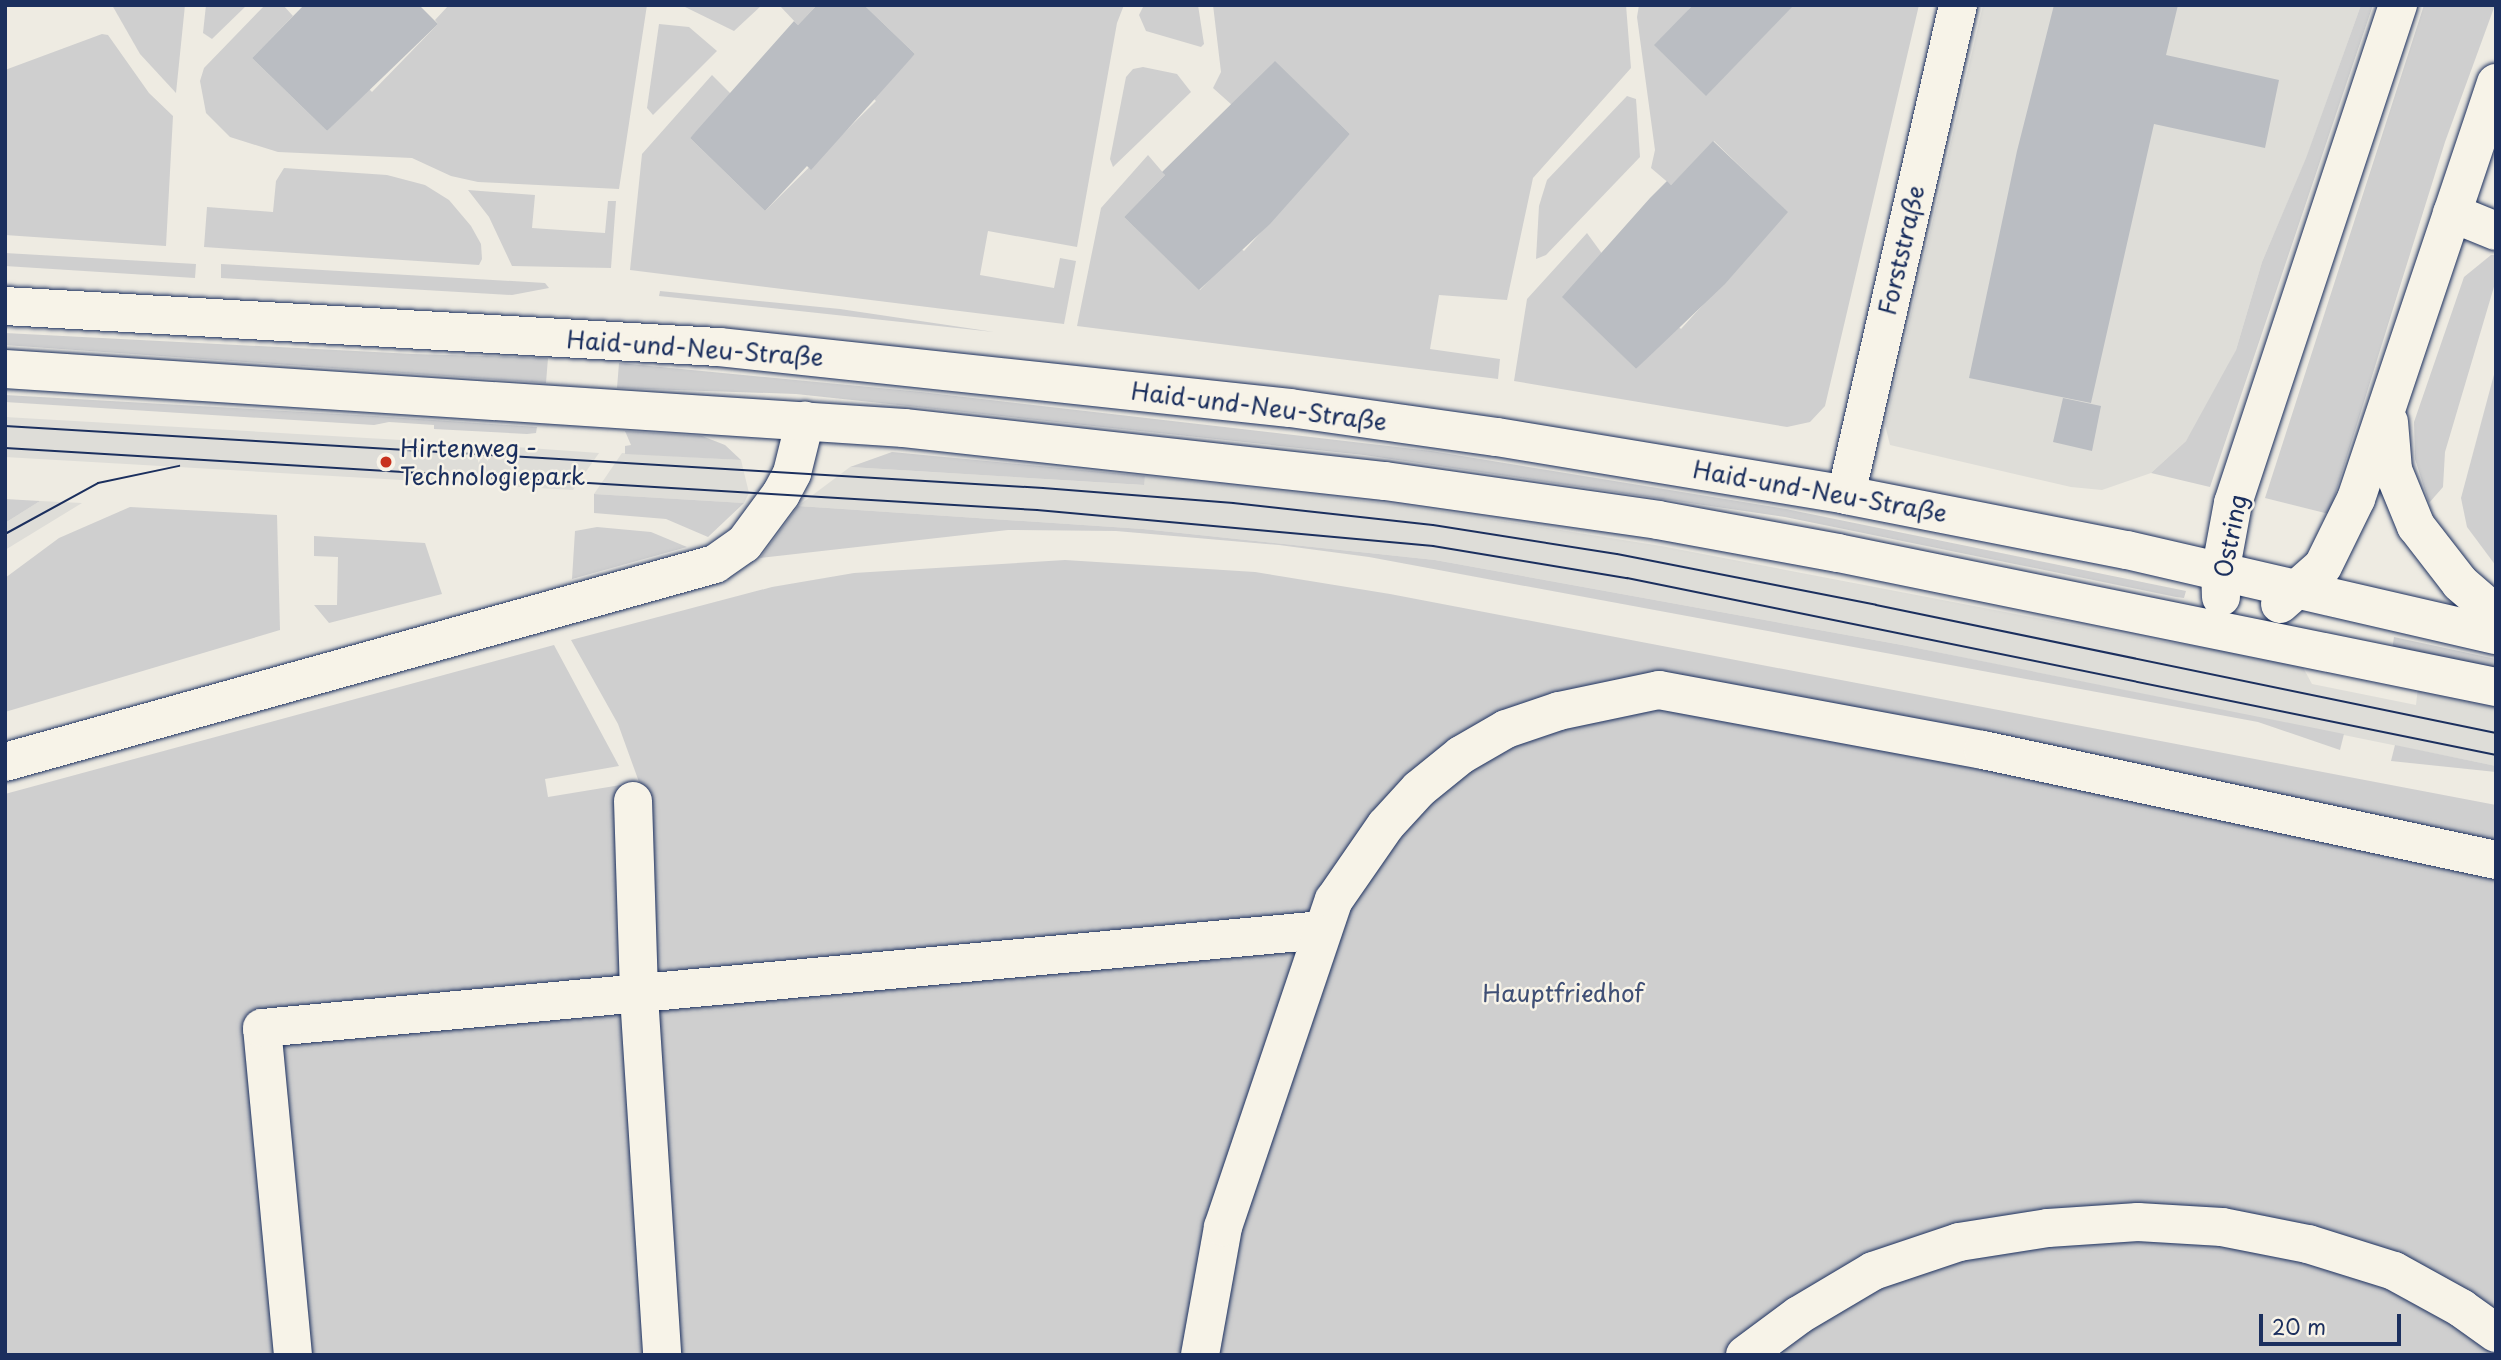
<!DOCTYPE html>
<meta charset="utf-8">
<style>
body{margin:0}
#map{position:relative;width:2501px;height:1360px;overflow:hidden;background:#eeebe2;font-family:"Playpen Sans",sans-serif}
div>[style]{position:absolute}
.built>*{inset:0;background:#deddd8}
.green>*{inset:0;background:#cfcfcf}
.building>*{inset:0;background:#babdc2}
.roads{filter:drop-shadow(0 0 2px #1b2f5e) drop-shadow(0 0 2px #1b2f5e)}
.minor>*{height:38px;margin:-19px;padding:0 19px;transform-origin:19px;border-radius:19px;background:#f7f3e8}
.major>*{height:38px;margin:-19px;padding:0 19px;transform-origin:19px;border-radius:19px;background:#f7f3e8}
.tram>*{height:2px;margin:-1px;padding:0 1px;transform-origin:1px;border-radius:1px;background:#1b2f5e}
.dots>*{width:19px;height:19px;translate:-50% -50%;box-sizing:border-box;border:4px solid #f7f3e8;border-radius:50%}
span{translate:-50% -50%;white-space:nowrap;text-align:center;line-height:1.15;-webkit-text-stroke:5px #f7f3e8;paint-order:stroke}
.street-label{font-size:24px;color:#1b2f5e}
.poi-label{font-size:24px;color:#1b2f5e}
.left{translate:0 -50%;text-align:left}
.park-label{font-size:24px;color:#3f4f75}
.frame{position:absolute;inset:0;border:7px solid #1b2f5e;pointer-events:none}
.scale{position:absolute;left:2259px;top:1314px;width:142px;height:32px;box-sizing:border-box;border:4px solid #1b2f5e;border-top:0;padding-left:9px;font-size:21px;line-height:24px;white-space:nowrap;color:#1b2f5e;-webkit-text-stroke:5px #f7f3e8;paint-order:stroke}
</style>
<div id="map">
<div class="built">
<i style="clip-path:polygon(1983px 5px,2361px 5px,2306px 159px,2262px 262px,2236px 350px,2206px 411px,2186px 441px,2151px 473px,2102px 490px,2071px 487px,1890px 445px,1885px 425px)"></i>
<i style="clip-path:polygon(5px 417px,471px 444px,599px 453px,573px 490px,5px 457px)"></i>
<i style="clip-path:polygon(622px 453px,741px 460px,749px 493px,744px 503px,594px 494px)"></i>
<i style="clip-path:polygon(850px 467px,1143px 485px,1145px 476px,1410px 506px,1661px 546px,2152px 640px,2299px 660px,2312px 684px,2416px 705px,2418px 687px,2496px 705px,2496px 766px,1902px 645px,1435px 560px,1143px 529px,798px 506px)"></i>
<i style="clip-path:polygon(40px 501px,82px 503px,5px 550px,5px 523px)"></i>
</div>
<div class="green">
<i style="clip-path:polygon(112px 5px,185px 5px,176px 93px,140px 54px)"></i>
<i style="clip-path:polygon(206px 5px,247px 5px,212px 39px,203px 33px)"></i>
<i style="clip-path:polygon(265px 5px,283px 5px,293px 16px,252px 58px,327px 131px,368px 88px,372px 92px,438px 24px,435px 20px,449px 5px,647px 5px,619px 189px,478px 182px,451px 176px,412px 158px,278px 152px,230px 137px,206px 113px,200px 81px,204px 68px)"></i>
<i style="clip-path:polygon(681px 5px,762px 5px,734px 31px)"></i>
<i style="clip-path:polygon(779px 5px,817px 5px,798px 25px)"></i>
<i style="clip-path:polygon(864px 5px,1124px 5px,1117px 23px,1077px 247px,988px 231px,980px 275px,1054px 288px,1060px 258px,1076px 261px,1064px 324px,630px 270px,642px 154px,712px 75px,732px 95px,690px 138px,765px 211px,876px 101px,873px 98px,915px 54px)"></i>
<i style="clip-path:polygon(1144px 5px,1198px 5px,1204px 44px,1201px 47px,1146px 31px,1139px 15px)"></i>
<i style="clip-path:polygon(1213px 5px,1626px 5px,1631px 68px,1533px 178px,1507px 300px,1439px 295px,1430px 349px,1500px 359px,1498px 379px,1077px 326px,1101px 208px,1148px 155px,1165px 175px,1124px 217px,1200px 290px,1240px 248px,1244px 251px,1350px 134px,1275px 62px,1232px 105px,1213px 88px,1221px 72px)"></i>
<i style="clip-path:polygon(1639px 5px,1693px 5px,1683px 16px,1794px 5px,1919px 5px,1825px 406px,1810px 422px,1787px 427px,1514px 381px,1527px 299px,1587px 233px,1603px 255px,1563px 297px,1636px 369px,1678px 326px,1681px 329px,1787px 212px,1714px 141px,1671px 185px,1651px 168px,1655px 150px,1637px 17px)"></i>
<i style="clip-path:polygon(2361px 5px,2373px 5px,2210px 487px,2151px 473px,2186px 441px,2236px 350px,2262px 262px,2306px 158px)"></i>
<i style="clip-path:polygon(2424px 5px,2495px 5px,2445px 142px,2329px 514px,2265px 498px)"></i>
<i style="clip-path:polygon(659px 24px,689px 27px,717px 51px,653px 115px,647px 108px)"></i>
<i style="clip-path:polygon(102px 34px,108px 35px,149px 93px,173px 116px,166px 246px,5px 235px,5px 70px)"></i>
<i style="clip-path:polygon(1143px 67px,1177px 74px,1191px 92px,1113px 167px,1110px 159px,1126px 77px,1133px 69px)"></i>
<i style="clip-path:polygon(1627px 96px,1636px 99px,1640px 157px,1546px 255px,1536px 259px,1539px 206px,1547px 180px)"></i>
<i style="clip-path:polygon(284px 168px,387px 175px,425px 185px,449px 200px,471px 226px,481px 244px,482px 259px,479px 265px,204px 247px,207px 207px,273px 212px,276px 181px)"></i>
<i style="clip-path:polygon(468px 190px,535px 195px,532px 228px,605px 233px,608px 201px,616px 201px,611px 268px,512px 266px,489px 217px)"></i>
<i style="clip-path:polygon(5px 253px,196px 264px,195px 278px,5px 266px)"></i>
<i style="clip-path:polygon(2491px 255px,2496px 255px,2496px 280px,2445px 452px,2443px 487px,2429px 503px,2415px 459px,2414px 422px,2464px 277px)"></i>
<i style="clip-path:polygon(221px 264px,545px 283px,549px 288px,512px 295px,221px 278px)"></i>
<i style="clip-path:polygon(660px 291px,840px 309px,994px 332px,659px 296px)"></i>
<i style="clip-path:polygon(5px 333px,413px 354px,548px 358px,546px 383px,5px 345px)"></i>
<i style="clip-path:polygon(619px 363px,921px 392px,1431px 451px,1786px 509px,2186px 591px,2184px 598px,2176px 597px,1785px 517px,1364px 455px,796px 394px,617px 388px)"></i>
<i style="clip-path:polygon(2496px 367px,2496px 566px,2467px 527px,2461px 498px)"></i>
<i style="clip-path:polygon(5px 395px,374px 416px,537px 427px,536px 433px,527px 434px,434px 429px,434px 425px,389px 422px,374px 425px,5px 402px)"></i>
<i style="clip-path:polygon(625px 431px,702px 436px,725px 445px,741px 460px,625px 454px,625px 446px,631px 445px)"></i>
<i style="clip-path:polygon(892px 452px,1145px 476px,1144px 485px,850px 467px)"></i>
<i style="clip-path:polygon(594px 494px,744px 503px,708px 537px,666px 519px,594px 513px)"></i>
<i style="clip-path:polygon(5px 499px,40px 501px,5px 523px)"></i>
<i style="clip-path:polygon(798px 506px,1143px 529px,1435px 560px,1902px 645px,2344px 734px,2340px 750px,2258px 722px,1369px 557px,1279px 545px,1116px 531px,1008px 530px,760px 558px)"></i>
<i style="clip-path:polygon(130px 507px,277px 515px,280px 630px,5px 712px,5px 578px,59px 538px)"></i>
<i style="clip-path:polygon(597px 527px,651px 532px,687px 547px,572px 579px,575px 531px)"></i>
<i style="clip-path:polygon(314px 536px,425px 543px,442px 594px,329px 623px,314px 605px,337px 605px,338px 557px,314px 556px)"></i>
<i style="clip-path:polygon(1065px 560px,1255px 572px,1390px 594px,2496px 805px,2496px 1355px,5px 1355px,5px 794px,554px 645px,619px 766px,545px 779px,548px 797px,639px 782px,618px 724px,571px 640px,772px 587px,854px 573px)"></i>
<i style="clip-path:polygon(2394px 637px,2496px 659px,2496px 672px,2392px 650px)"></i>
<i style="clip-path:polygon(2395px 745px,2496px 766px,2496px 772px,2391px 761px)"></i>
</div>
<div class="building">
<i style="clip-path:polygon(304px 5px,419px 5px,438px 24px,327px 131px,252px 58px)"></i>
<i style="clip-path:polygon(817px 5px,864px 5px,915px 54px,811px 170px,807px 166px,765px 211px,690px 138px,794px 21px,798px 25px)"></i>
<i style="clip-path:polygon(1693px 5px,1794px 5px,1706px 96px,1654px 45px)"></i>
<i style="clip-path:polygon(2054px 5px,2178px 5px,2166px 55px,2279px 80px,2265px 148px,2154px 124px,2091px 403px,1969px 378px,2017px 151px)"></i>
<i style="clip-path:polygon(1275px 61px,1350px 134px,1270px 224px,1199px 290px,1124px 217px,1165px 175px,1162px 172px)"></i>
<i style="clip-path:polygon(1713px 141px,1788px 212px,1725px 284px,1636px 369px,1562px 297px,1650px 198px,1667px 181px,1671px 185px)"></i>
<i style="clip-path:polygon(2063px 398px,2101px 406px,2092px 451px,2053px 442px)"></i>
</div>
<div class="roads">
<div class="minor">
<i style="left:2452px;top:213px;width:48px;rotate:22.2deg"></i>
<i style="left:1846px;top:495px;width:503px;rotate:-77.12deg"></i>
<i style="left:5px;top:762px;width:737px;rotate:-15.58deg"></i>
<i style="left:715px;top:564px;width:35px;rotate:-35deg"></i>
<i style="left:744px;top:544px;width:62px;rotate:-53.5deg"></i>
<i style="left:781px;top:494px;width:24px;rotate:-62deg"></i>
<i style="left:792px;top:473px;width:54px;rotate:-76deg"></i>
<i style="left:633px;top:801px;width:195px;rotate:88.2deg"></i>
<i style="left:639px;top:996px;width:360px;rotate:86.3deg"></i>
<i style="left:293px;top:1355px;width:328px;rotate:-95.4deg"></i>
<i style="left:262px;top:1028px;width:1065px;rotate:-5.28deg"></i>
<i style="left:1200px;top:1355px;width:130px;rotate:-79.8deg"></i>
<i style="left:1223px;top:1227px;width:345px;rotate:-71.3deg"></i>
<i style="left:1334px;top:900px;width:91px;rotate:-55.3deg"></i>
<i style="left:1386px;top:825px;width:49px;rotate:-47.5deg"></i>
<i style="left:1419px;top:789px;width:54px;rotate:-39deg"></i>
<i style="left:1461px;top:755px;width:52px;rotate:-30deg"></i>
<i style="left:1506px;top:729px;width:56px;rotate:-18.8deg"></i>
<i style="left:1559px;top:711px;width:102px;rotate:-11.9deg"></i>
<i style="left:1659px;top:690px;width:330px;rotate:10.5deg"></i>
<i style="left:1983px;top:750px;width:525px;rotate:12.1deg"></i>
<i style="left:1745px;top:1355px;width:67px;rotate:-36.5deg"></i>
<i style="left:1799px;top:1315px;width:86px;rotate:-30.7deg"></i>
<i style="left:1873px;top:1271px;width:91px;rotate:-18.6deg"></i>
<i style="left:1959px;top:1242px;width:90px;rotate:-8.9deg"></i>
<i style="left:2048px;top:1228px;width:90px;rotate:-3.8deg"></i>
<i style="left:2138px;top:1222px;width:84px;rotate:3.4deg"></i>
<i style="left:2222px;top:1227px;width:88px;rotate:11.2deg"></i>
<i style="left:2308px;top:1244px;width:90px;rotate:17.4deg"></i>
<i style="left:2394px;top:1271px;width:77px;rotate:28.9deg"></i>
<i style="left:2461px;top:1308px;width:43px;rotate:35.5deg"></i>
</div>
<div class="major">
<i style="left:5px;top:306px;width:715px;rotate:3.29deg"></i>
<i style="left:719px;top:347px;width:574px;rotate:6.1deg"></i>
<i style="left:1290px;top:408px;width:209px;rotate:8deg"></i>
<i style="left:1497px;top:437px;width:354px;rotate:9.4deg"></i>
<i style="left:1846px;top:495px;width:286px;rotate:11.1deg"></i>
<i style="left:2127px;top:550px;width:379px;rotate:13deg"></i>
<i style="left:5px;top:369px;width:901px;rotate:3.75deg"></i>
<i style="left:904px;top:428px;width:484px;rotate:6.3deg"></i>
<i style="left:1385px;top:481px;width:276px;rotate:8.1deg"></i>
<i style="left:1658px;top:520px;width:183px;rotate:10.4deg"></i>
<i style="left:1838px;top:553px;width:672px;rotate:11.51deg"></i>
<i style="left:2389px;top:422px;width:48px;rotate:85.2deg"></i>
<i style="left:2393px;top:470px;width:61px;rotate:67.7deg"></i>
<i style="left:2416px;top:526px;width:72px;rotate:52.3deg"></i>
<i style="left:2460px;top:583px;width:48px;rotate:40.7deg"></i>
<i style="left:2221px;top:597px;width:24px;rotate:-92deg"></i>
<i style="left:2220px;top:573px;width:71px;rotate:-79.5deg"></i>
<i style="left:2233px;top:503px;width:525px;rotate:-71.67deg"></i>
<i style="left:2280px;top:604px;width:57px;rotate:-41.5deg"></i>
<i style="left:2323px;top:566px;width:75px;rotate:-63.8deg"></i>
<i style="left:2356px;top:499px;width:439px;rotate:-71.4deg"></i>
</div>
</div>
<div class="tram">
<i style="left:5px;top:426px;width:1040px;rotate:3.42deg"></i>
<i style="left:1043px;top:488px;width:191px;rotate:4.5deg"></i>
<i style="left:1233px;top:503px;width:201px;rotate:6.3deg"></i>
<i style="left:1433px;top:525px;width:186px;rotate:9deg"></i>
<i style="left:1617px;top:554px;width:264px;rotate:11.1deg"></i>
<i style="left:1876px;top:605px;width:633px;rotate:11.66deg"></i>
<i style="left:5px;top:448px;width:1034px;rotate:3.44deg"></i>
<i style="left:1037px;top:510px;width:398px;rotate:5.2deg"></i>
<i style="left:1433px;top:546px;width:197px;rotate:9.4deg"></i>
<i style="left:1627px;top:578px;width:887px;rotate:11.51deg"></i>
<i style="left:5px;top:534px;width:106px;rotate:-28.7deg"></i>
<i style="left:98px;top:483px;width:83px;rotate:-11.9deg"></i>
</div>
<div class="dots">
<i style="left:386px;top:462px;background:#c8321e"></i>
</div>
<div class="street-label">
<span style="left:1901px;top:250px;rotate:-77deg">Forststraße</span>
<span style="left:695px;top:348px;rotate:4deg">Haid-und-Neu-Straße</span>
<span style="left:1259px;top:406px;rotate:7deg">Haid-und-Neu-Straße</span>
<span style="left:1820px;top:491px;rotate:10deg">Haid-und-Neu-Straße</span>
<span style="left:2230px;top:536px;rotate:-79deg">Ostring</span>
</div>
<div class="poi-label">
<span class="left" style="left:400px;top:462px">Hirtenweg -<br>Technologiepark</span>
</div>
<div class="park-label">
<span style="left:1563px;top:993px">Hauptfriedhof</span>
</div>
<div class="frame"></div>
<div class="scale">20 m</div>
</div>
